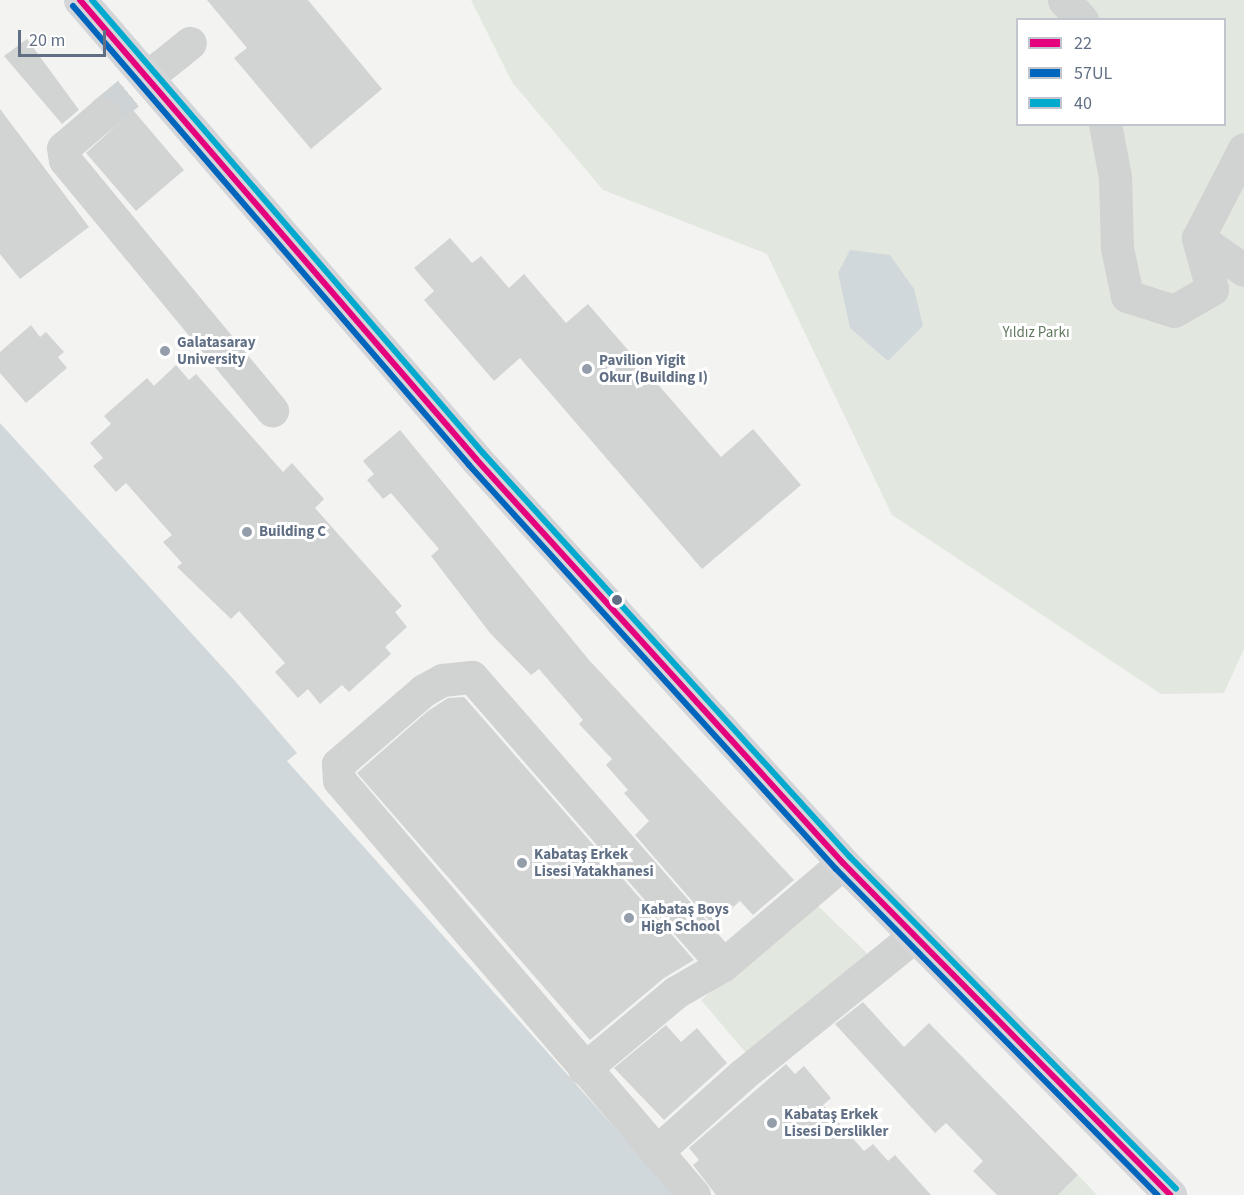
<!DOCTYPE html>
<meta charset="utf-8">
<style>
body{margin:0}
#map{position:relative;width:1244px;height:1195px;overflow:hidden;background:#f3f4f1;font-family:"Source Sans 3",sans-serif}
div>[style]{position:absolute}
.green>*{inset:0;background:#e2e7df}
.water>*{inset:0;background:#d1d8db}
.building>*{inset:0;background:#d2d4d3}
.minor-tunnel>*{height:33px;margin-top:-16.5px;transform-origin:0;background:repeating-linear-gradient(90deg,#ced3d6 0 33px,transparent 0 49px)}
.minor>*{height:33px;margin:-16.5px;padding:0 16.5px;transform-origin:16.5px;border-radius:16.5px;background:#d1d2d2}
.major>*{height:33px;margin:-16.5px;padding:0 16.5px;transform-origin:16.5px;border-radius:16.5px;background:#d4d5d8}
.bus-1>*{height:6px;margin:-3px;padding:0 3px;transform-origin:3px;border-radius:3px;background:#e5007d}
.bus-2>*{height:6px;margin:-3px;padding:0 3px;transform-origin:3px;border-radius:3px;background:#0065bd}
.bus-3>*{height:6px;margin:-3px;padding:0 3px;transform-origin:3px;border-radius:3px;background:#00a9ce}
.dots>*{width:16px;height:16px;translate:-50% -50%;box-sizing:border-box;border:3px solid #fff;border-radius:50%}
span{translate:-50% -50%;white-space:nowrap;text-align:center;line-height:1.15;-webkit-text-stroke:6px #fff;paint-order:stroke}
.park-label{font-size:15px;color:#627b60}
.poi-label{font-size:15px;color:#616f85;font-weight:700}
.left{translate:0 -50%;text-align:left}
.legend{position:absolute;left:1016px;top:18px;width:210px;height:108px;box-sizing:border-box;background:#fff;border:2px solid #c0c5ce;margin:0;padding:8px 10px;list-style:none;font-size:18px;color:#616f85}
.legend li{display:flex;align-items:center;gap:12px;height:30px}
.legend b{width:30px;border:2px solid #c0c5ce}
.scale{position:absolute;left:18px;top:30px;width:88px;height:27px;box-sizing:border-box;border:3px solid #616f85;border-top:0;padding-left:8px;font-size:18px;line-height:21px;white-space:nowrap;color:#616f85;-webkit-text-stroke:4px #fff;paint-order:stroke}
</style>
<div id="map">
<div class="green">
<i style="clip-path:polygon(evenodd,471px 0,1244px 0,1244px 649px,1224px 693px,1161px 694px,892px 515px,767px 254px,603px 190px,512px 82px,471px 0,1018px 20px,1224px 20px,1224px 124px,1018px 124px,1018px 20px)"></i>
<i style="clip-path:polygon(817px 905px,868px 954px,747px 1054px,701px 1000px)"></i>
<i style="clip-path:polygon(1078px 1175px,1097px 1195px,1058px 1195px)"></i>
</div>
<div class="water">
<i style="clip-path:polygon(850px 250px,890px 255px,914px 289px,923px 326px,888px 361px,850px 328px,838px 273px)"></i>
<i style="clip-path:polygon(0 423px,235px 681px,297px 753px,287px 761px,675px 1195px,0 1195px)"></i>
</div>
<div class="building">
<i style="clip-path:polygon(207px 0,308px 0,382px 89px,311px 149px,234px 58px,247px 48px)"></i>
<i style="clip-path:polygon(27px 39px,79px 110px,62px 124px,4px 56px)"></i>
<i style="clip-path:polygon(0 109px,89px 227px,20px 279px,0 254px)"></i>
<i style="clip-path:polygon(133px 110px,184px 170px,136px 211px,86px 153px)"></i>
<i style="clip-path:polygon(450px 238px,472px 263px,481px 256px,509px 288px,524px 274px,566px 323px,588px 304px,721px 457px,753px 429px,801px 485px,702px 569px,520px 358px,494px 381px,424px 300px,434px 291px,414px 268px)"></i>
<i style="clip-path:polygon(31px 325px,40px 337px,46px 332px,64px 352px,58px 357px,67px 368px,26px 403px,0 373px,0 352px)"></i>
<i style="clip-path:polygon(176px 365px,189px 380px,196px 374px,283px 472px,292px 463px,324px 499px,315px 508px,402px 606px,395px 612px,407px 627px,385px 647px,391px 654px,349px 692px,342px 685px,320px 704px,308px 689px,298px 698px,275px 672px,285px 663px,239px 611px,231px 619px,177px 567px,182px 563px,163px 542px,172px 535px,126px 483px,116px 492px,93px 466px,103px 458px,90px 443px,111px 424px,104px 416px,147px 378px,154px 386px)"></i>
<i style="clip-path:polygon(400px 430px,589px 660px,794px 880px,753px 915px,740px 901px,713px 925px,635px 835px,649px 821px,624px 793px,628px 790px,606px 765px,612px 759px,579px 724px,583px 720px,539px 669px,531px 675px,490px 633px,431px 556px,439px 549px,391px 493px,383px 499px,367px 480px,374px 474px,363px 461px)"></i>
<i style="clip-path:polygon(464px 697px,694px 960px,664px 978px,590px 1040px,357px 773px,428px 711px,448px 698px)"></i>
<i style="clip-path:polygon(863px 1002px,904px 1047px,929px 1023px,1078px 1175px,1058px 1195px,997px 1195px,973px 1171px,983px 1161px,946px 1123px,935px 1133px,835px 1024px)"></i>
<i style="clip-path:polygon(666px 1025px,681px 1042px,697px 1028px,727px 1063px,664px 1120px,614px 1068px)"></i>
<i style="clip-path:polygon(786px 1064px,795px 1074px,804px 1066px,831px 1098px,823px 1105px,864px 1151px,873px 1144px,888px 1161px,895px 1155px,931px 1195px,716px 1195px,693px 1165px,699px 1160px,689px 1148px)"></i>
</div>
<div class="minor-tunnel">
<i style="left:103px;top:114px;width:80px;rotate:-39.4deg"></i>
</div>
<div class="minor">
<i style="left:1064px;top:0;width:27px;rotate:48deg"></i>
<i style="left:165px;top:63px;width:32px;rotate:-39deg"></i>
<i style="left:103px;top:114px;width:52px;rotate:139.6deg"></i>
<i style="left:63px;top:148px;width:12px;rotate:81deg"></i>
<i style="left:65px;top:160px;width:325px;rotate:50.4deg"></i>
<i style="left:1105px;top:124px;width:54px;rotate:79.3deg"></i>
<i style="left:1115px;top:177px;width:71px;rotate:88.4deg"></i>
<i style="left:1117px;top:248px;width:49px;rotate:78.2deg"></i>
<i style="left:1127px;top:296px;width:49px;rotate:17.7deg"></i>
<i style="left:1174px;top:311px;width:44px;rotate:-30.1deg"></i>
<i style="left:1212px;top:289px;width:53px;rotate:-105.4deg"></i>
<i style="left:1198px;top:238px;width:100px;rotate:-62.7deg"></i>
<i style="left:1198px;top:238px;width:56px;rotate:34.8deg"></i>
<i style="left:584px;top:1069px;width:120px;rotate:-39.9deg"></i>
<i style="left:676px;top:992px;width:54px;rotate:-29.9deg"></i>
<i style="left:723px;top:965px;width:157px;rotate:-40.4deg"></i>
<i style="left:656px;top:1152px;width:115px;rotate:-41.8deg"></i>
<i style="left:742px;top:1075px;width:220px;rotate:-38.9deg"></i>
<i style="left:694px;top:1195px;width:546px;rotate:-130.54deg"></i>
<i style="left:339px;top:780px;width:16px;rotate:-94deg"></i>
<i style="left:338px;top:764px;width:113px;rotate:-40.7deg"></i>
<i style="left:424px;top:690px;width:21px;rotate:-29deg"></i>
<i style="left:442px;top:680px;width:30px;rotate:-6deg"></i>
<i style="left:472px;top:677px;width:382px;rotate:48.9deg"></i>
</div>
<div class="major">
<i style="left:80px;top:0;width:606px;rotate:49.21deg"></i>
<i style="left:476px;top:459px;width:546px;rotate:47.75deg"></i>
<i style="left:843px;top:863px;width:466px;rotate:45.4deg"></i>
</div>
<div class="bus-1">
<i style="left:80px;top:0;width:606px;rotate:49.21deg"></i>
<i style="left:476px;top:459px;width:546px;rotate:47.75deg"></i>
<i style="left:843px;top:863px;width:466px;rotate:45.4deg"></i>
</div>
<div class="bus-2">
<i style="left:73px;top:6px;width:606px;rotate:49.21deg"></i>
<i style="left:469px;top:465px;width:546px;rotate:47.75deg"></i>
<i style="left:836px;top:869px;width:458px;rotate:45.4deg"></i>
</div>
<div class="bus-3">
<i style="left:92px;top:0;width:598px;rotate:49.2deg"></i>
<i style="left:483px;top:453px;width:546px;rotate:47.75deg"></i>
<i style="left:850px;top:857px;width:465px;rotate:45.5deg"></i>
</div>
<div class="dots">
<i style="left:165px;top:351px;background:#949eab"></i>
<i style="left:587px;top:369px;background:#949eab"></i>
<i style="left:247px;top:532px;background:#949eab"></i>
<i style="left:617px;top:600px;background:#616f85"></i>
<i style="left:522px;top:863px;background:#949eab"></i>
<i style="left:629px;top:918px;background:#949eab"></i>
<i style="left:772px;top:1123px;background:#949eab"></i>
</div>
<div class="park-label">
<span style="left:1036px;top:333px">Yıldız Parkı</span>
</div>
<div class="poi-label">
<span class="left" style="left:177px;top:351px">Galatasaray<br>University</span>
<span class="left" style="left:599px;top:369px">Pavilion Yigit<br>Okur (Building I)</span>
<span class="left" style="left:259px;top:532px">Building C</span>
<span class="left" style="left:534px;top:863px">Kabataş Erkek<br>Lisesi Yatakhanesi</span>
<span class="left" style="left:641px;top:918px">Kabataş Boys<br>High School</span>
<span class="left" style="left:784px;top:1123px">Kabataş Erkek<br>Lisesi Derslikler</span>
</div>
<ul class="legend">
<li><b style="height:8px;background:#e5007d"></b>22</li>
<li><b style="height:8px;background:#0065bd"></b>57UL</li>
<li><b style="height:8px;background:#00a9ce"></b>40</li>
</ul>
<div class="scale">20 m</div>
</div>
